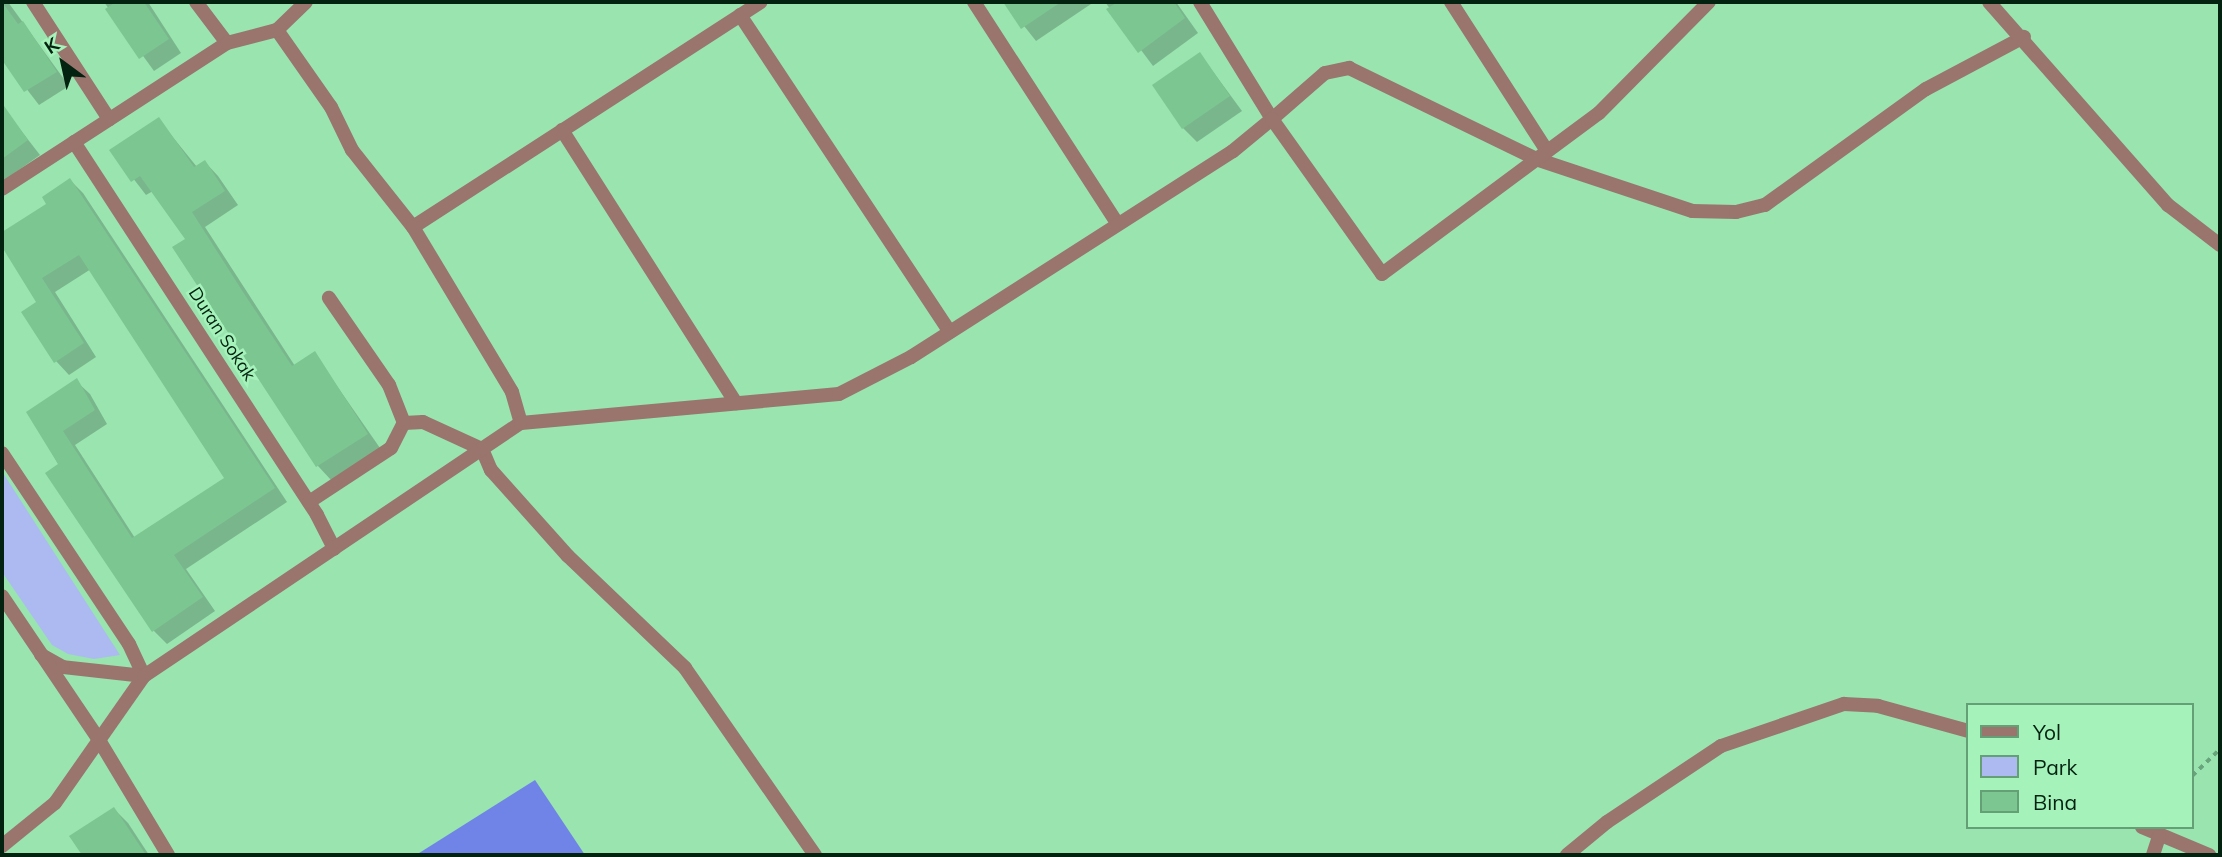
<!DOCTYPE html>
<style>
body{margin:0}
#map{position:relative;width:2222px;height:857px;overflow:hidden;background:#99e4af;font-family:Mulish,sans-serif}
div>[style]{position:absolute}
.green>*{inset:0;background:#acbaf1}
.forest>*{inset:0;background:#6f84e6}
.shadow>*{inset:0;background:#0003}
.building>*{inset:0;background:#7cc692}
.path>*{height:3.5px;margin-top:-1.75px;transform-origin:0;background:repeating-linear-gradient(90deg,#68a57b 0 5px,transparent 0 10px)}
.street>*{height:14px;margin:-7px;padding:0 7px;transform-origin:7px;border-radius:7px;background:#99756d}
span{translate:-50% -50%;white-space:nowrap;text-align:center;line-height:1.15;-webkit-text-stroke:5px #a6f2bb;paint-order:stroke}
.street-label{font-size:18px;color:#03220f}
.frame{position:absolute;inset:0;border:4px solid #03220f;pointer-events:none}
.legend{position:absolute;left:1966px;top:703px;width:228px;height:126px;box-sizing:border-box;background:#a6f2bb;border:2px solid #659f76;margin:0;padding:9px 12px;list-style:none;font-size:21px;color:#03220f}
.legend li{display:flex;align-items:center;gap:14px;height:35px}
.legend b{width:35px;border:2px solid #659f76}
.north{position:absolute;left:28px;top:28px;width:70px;height:70px;-webkit-text-stroke:5px #a6f2bb;paint-order:stroke;rotate:327deg;font-size:19px;font-weight:700;line-height:28px;text-align:center;color:#03220f}
.north::after{content:'';display:block;margin:auto;width:24px;height:32px;background:#03220f;clip-path:polygon(50% 0,100% 100%,50% 72%,0 100%)}
</style>
<div id="map">
<div class="green">
<i style="clip-path:polygon(3px 473px,120px 655px,94px 659px,68px 654px,52px 645px,2px 572px)"></i>
</div>
<div class="forest">
<i style="clip-path:polygon(535px 780px,585px 855px,416px 855px)"></i>
</div>
<div class="shadow">
<i style="clip-path:polygon(2px 2px,8px 2px,69px 86px,39px 105px,2px 57px)"></i>
<i style="clip-path:polygon(104px 2px,148px 2px,181px 53px,154px 71px)"></i>
<i style="clip-path:polygon(1005px 2px,1094px 2px,1036px 41px)"></i>
<i style="clip-path:polygon(1105px 2px,1176px 2px,1198px 33px,1153px 66px)"></i>
<i style="clip-path:polygon(1200px 54px,1242px 111px,1197px 142px,1183px 128px)"></i>
<i style="clip-path:polygon(5px 110px,40px 155px,2px 182px,2px 113px)"></i>
<i style="clip-path:polygon(159px 120px,197px 167px,205px 162px,218px 176px,238px 205px,205px 227px,295px 366px,314px 353px,380px 448px,331px 480px,318px 466px,174px 248px,187px 240px,153px 191px,146px 195px,112px 151px)"></i>
<i style="clip-path:polygon(70px 180px,83px 193px,287px 502px,186px 569px,215px 611px,167px 644px,154px 631px,29px 413px,76px 381px,90px 394px,107px 424px,75px 445px,135px 538px,226px 478px,91px 269px,55px 292px,96px 357px,69px 375px,56px 361px,39px 303px,2px 244px,2px 234px,49px 205px)"></i>
<i style="clip-path:polygon(114px 809px,128px 823px,149px 855px,84px 855px,72px 836px)"></i>
</div>
<div class="building">
<i style="clip-path:polygon(2px 2px,18px 24px,23px 21px,57px 72px,24px 92px,2px 60px)"></i>
<i style="clip-path:polygon(116px 2px,144px 2px,169px 39px,139px 59px,105px 9px)"></i>
<i style="clip-path:polygon(1003px 2px,1061px 2px,1021px 29px)"></i>
<i style="clip-path:polygon(1118px 2px,1174px 2px,1185px 18px,1138px 53px,1106px 9px)"></i>
<i style="clip-path:polygon(1200px 52px,1230px 96px,1182px 129px,1152px 85px)"></i>
<i style="clip-path:polygon(2px 103px,28px 140px,2px 159px)"></i>
<i style="clip-path:polygon(159px 117px,194px 167px,205px 160px,225px 191px,192px 212px,243px 292px,292px 366px,315px 351px,368px 434px,316px 467px,172px 247px,185px 239px,140px 176px,131px 182px,109px 150px)"></i>
<i style="clip-path:polygon(70px 178px,275px 488px,174px 555px,203px 597px,152px 632px,45px 473px,58px 464px,26px 412px,77px 378px,95px 410px,63px 431px,132px 538px,224px 478px,79px 255px,42px 278px,84px 343px,54px 363px,21px 312px,36px 302px,2px 247px,2px 232px,46px 204px,42px 197px)"></i>
<i style="clip-path:polygon(114px 807px,146px 855px,82px 855px,69px 836px)"></i>
</div>
<div class="path">
<i style="left:2192px;top:776px;width:39px;rotate:-44deg"></i>
</div>
<div class="street">
<i style="left:33px;top:2px;width:140px;rotate:57deg"></i>
<i style="left:196px;top:2px;width:51px;rotate:52.9deg"></i>
<i style="left:974px;top:2px;width:263px;rotate:57.1deg"></i>
<i style="left:1200px;top:2px;width:137px;rotate:58.4deg"></i>
<i style="left:1272px;top:119px;width:70px;rotate:-41deg"></i>
<i style="left:1325px;top:73px;width:25px;rotate:-12deg"></i>
<i style="left:1349px;top:68px;width:208px;rotate:25.9deg"></i>
<i style="left:1536px;top:159px;width:164px;rotate:18.4deg"></i>
<i style="left:1692px;top:211px;width:44px;rotate:1.3deg"></i>
<i style="left:1736px;top:212px;width:30px;rotate:-14deg"></i>
<i style="left:1765px;top:205px;width:198px;rotate:-35.8deg"></i>
<i style="left:1926px;top:89px;width:111px;rotate:-28deg"></i>
<i style="left:1451px;top:2px;width:177px;rotate:57.2deg"></i>
<i style="left:1989px;top:2px;width:271px;rotate:48.6deg"></i>
<i style="left:2168px;top:205px;width:66px;rotate:37.6deg"></i>
<i style="left:740px;top:15px;width:380px;rotate:56.5deg"></i>
<i style="left:277px;top:30px;width:94px;rotate:55deg"></i>
<i style="left:331px;top:107px;width:48px;rotate:64deg"></i>
<i style="left:352px;top:150px;width:98px;rotate:51.6deg"></i>
<i style="left:413px;top:227px;width:192px;rotate:59deg"></i>
<i style="left:512px;top:392px;width:32px;rotate:74deg"></i>
<i style="left:562px;top:130px;width:324px;rotate:57.5deg"></i>
<i style="left:74px;top:142px;width:445px;rotate:56.9deg"></i>
<i style="left:317px;top:515px;width:38px;rotate:63deg"></i>
<i style="left:2px;top:189px;width:268px;rotate:-33deg"></i>
<i style="left:227px;top:43px;width:52px;rotate:-14.6deg"></i>
<i style="left:277px;top:30px;width:40px;rotate:-44deg"></i>
<i style="left:413px;top:227px;width:414px;rotate:-32.9deg"></i>
<i style="left:404px;top:423px;width:19px;rotate:-3deg"></i>
<i style="left:423px;top:422px;width:65px;rotate:24.6deg"></i>
<i style="left:482px;top:449px;width:23px;rotate:67deg"></i>
<i style="left:491px;top:470px;width:115px;rotate:48.2deg"></i>
<i style="left:568px;top:556px;width:162px;rotate:43.7deg"></i>
<i style="left:685px;top:668px;width:228px;rotate:55.2deg"></i>
<i style="left:2px;top:453px;width:229px;rotate:56.4deg"></i>
<i style="left:129px;top:644px;width:35px;rotate:65deg"></i>
<i style="left:144px;top:676px;width:81px;rotate:-173.7deg"></i>
<i style="left:63px;top:667px;width:25px;rotate:-151deg"></i>
<i style="left:309px;top:502px;width:98px;rotate:-33.4deg"></i>
<i style="left:391px;top:448px;width:28px;rotate:-63deg"></i>
<i style="left:404px;top:423px;width:41px;rotate:-111.5deg"></i>
<i style="left:389px;top:385px;width:106px;rotate:-124.6deg"></i>
<i style="left:2px;top:596px;width:174px;rotate:56deg"></i>
<i style="left:99px;top:740px;width:134px;rotate:59deg"></i>
<i style="left:2142px;top:827px;width:73px;rotate:22.7deg"></i>
<i style="left:2px;top:846px;width:68px;rotate:-39.1deg"></i>
<i style="left:55px;top:803px;width:155px;rotate:-55deg"></i>
<i style="left:144px;top:676px;width:454px;rotate:-33.9deg"></i>
<i style="left:521px;top:423px;width:319px;rotate:-5.2deg"></i>
<i style="left:839px;top:394px;width:81px;rotate:-27.2deg"></i>
<i style="left:911px;top:357px;width:382px;rotate:-32.6deg"></i>
<i style="left:1233px;top:151px;width:50px;rotate:-39.4deg"></i>
<i style="left:1272px;top:119px;width:190px;rotate:54.6deg"></i>
<i style="left:1382px;top:274px;width:270px;rotate:-36.6deg"></i>
<i style="left:1599px;top:113px;width:156px;rotate:-45.3deg"></i>
<i style="left:1567px;top:855px;width:52px;rotate:-39.5deg"></i>
<i style="left:1607px;top:822px;width:137px;rotate:-33.7deg"></i>
<i style="left:1721px;top:746px;width:130px;rotate:-18.9deg"></i>
<i style="left:1844px;top:704px;width:34px;rotate:3deg"></i>
<i style="left:1878px;top:706px;width:93px;rotate:15.5deg"></i>
<i style="left:2153px;top:855px;width:19px;rotate:-72deg"></i>
</div>
<div class="street-label">
<span style="left:222px;top:334px;rotate:57deg">Duran Sokak</span>
</div>
<div class="frame"></div>
<ul class="legend">
<li><b style="height:9px;background:#99756d"></b>Yol</li>
<li><b style="height:19px;background:#acbaf1"></b>Park</li>
<li><b style="height:19px;background:#7cc692"></b>Bina</li>
</ul>
<div class="north">K</div>
</div>
